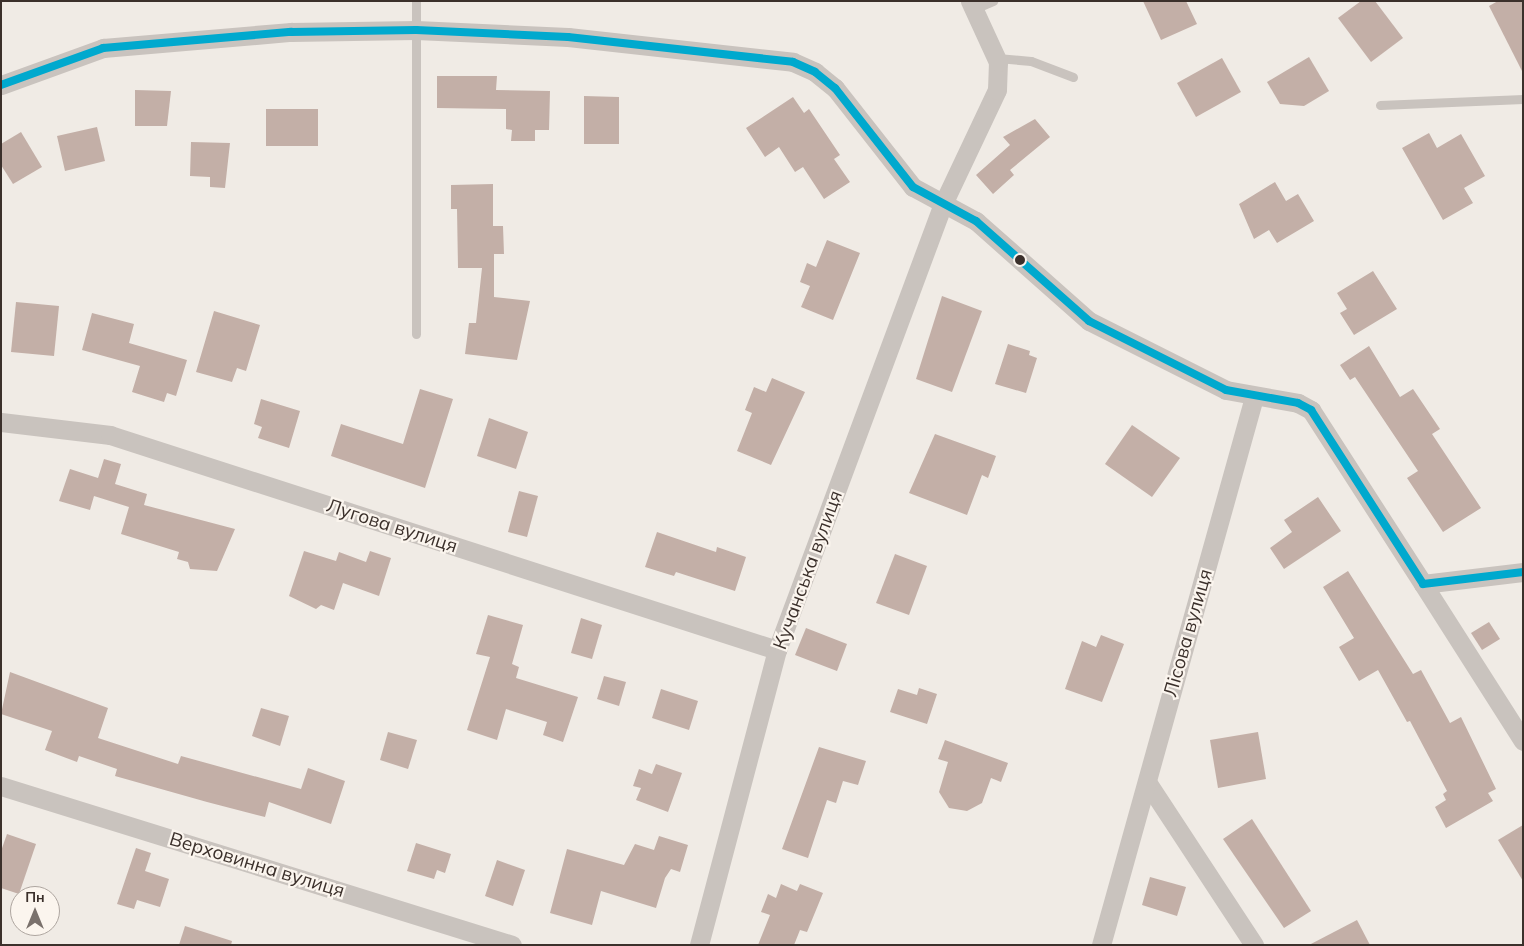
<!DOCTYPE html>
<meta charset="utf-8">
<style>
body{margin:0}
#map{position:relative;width:1524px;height:946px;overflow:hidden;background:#f0ebe5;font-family:Mulish,sans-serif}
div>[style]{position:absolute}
.building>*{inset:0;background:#c3afa7}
.service>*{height:9px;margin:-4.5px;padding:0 4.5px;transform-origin:4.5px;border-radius:4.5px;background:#c9c3be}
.minor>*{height:19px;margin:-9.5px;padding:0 9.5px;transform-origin:9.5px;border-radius:9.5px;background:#c9c3be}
.bus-1>*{height:8px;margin:-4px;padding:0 4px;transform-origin:4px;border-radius:4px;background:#00a9ce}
.dots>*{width:14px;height:14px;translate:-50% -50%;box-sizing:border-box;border:2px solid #fbf5ee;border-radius:50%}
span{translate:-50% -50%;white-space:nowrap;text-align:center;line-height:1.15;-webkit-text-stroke:4.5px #fbf5ee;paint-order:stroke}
.street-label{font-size:19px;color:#3b302b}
.frame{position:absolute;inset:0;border:2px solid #3b302b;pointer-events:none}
.north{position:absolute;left:10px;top:886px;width:50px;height:50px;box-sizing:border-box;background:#fbf5ee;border:1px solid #aea6a0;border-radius:50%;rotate:0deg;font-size:14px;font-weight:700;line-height:20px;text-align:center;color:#3b302b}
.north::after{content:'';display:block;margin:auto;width:18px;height:22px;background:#7a716c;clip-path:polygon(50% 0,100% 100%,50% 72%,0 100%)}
</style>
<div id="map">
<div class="building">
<i style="clip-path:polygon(1143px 1px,1186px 1px,1197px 24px,1161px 40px)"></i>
<i style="clip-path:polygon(1361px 1px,1375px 1px,1403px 38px,1371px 62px,1338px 18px)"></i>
<i style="clip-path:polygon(1498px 1px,1523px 1px,1523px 73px,1489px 6px)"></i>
<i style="clip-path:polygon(1309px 57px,1329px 91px,1304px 106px,1280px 104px,1267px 82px)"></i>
<i style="clip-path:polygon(1222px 58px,1241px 92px,1196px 117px,1177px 83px)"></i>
<i style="clip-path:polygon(437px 76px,497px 76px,496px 90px,550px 91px,549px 130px,535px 130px,535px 141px,511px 141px,512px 130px,506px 129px,506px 109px,437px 108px)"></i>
<i style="clip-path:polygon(135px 90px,171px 91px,167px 126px,135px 126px)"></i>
<i style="clip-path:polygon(584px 96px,619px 97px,619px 144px,584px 144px)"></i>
<i style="clip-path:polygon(793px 97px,804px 113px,809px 109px,840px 155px,834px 159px,850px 182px,824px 199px,803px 167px,795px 172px,779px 147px,765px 157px,746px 128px)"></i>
<i style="clip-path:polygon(266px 109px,318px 109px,318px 146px,266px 146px)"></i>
<i style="clip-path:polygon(1035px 119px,1050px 137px,1010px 170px,1014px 175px,993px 194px,976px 175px,1010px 145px,1003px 137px)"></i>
<i style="clip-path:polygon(97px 127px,105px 161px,65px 171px,57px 136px)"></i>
<i style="clip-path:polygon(21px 132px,42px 167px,13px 184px,1px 165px,1px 144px)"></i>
<i style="clip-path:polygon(1429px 133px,1437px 148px,1461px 134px,1485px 176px,1464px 188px,1473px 203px,1443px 220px,1402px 148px)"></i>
<i style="clip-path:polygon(191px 142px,230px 143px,225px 188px,210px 187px,210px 177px,190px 176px)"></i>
<i style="clip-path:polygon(1275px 182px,1286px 201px,1298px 194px,1314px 221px,1277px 243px,1269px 230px,1254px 239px,1239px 204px)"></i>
<i style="clip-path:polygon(493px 184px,493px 226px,503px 226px,504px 254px,494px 254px,494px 297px,530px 301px,517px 360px,465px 354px,469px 323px,476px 323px,482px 268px,458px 268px,457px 209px,451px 209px,451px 185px)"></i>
<i style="clip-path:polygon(827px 240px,860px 253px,833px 320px,801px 307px,810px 286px,800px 282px,807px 263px,816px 267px)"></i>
<i style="clip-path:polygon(1373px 271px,1397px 309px,1354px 335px,1340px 313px,1347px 309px,1337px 293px)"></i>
<i style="clip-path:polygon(942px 296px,982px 311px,952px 392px,916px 379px)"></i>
<i style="clip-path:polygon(16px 302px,59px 306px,54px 356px,11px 352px)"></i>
<i style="clip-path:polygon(214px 311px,260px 325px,246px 371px,237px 368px,232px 382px,196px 372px)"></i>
<i style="clip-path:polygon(92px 313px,134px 324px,129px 343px,187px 360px,176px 396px,167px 393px,164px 402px,132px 392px,140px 366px,82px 350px)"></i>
<i style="clip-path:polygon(1008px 344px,1030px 351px,1029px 355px,1037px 358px,1026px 393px,995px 384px)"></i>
<i style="clip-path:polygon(1369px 346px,1400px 397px,1413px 389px,1440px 429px,1432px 434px,1481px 508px,1443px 532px,1407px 478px,1418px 471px,1355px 377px,1350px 380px,1340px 365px)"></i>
<i style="clip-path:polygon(772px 378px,805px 392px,771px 465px,737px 451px,752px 413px,745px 410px,754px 387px,766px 392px)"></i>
<i style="clip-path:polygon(420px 389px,453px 399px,425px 488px,331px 456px,341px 424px,403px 444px)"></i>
<i style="clip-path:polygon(261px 399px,300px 411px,289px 448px,258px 438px,262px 427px,254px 424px)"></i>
<i style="clip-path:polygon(489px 418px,528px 432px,516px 469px,477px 456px)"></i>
<i style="clip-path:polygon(1132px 425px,1180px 458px,1152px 497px,1105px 464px)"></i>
<i style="clip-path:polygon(935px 434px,996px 456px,988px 478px,982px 475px,967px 515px,909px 493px)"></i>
<i style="clip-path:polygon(104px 459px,121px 464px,115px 484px,147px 494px,144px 505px,235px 529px,217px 571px,190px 569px,188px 562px,177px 559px,179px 552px,121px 534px,129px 507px,94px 496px,90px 510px,59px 501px,70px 469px,98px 478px)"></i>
<i style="clip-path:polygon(519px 491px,538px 496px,527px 537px,508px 532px)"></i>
<i style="clip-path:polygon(1318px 497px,1341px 531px,1284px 569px,1270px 548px,1292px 532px,1284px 520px)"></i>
<i style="clip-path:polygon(657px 532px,716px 552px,717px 547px,746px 557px,735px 591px,676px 572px,674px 576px,645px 567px)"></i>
<i style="clip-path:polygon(304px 551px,336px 561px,339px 552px,366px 562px,370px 551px,391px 558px,379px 596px,343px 583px,334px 610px,321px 605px,316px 609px,289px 596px)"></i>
<i style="clip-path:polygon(895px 554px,927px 566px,909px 615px,876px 603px)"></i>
<i style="clip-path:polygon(1348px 571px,1413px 674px,1421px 670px,1450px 723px,1461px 717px,1496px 789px,1488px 793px,1493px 801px,1446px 828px,1435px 807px,1446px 800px,1443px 794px,1447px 791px,1410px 721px,1407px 722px,1378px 670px,1359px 681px,1339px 647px,1354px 638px,1323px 587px)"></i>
<i style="clip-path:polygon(488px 615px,523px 625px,512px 664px,519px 667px,516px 678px,578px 697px,563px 742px,543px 735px,547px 722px,506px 709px,497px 740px,467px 730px,490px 657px,476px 654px)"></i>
<i style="clip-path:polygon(581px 618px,602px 625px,592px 659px,571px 653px)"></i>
<i style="clip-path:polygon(1489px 622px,1500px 639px,1482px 650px,1471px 633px)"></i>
<i style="clip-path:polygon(806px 628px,847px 644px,837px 671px,795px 655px)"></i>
<i style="clip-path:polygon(1101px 635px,1124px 644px,1102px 702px,1065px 689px,1082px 641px,1096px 647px)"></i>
<i style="clip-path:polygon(10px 672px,108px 708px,98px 738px,178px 764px,181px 756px,301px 789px,308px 768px,345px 781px,331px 824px,269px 802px,265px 817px,207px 802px,115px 776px,117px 769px,79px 756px,77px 762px,45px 750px,52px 731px,1px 714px)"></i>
<i style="clip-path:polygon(604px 676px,626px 682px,619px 706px,597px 699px)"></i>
<i style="clip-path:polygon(919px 688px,937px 694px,927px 724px,890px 712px,898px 689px,917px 695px)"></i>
<i style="clip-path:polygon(661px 689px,698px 701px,689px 730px,652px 718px)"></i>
<i style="clip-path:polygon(261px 708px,289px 716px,280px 746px,252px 736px)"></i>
<i style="clip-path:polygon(388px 732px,417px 740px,408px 769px,380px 760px)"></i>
<i style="clip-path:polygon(1258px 732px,1266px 779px,1218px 788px,1210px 740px)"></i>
<i style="clip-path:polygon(945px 740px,1008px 763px,1001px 782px,991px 778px,982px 803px,967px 811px,949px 808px,939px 792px,948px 762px,938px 759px)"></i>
<i style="clip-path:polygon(819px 747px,866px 761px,858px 785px,843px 781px,836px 803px,827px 800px,808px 858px,782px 849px)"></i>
<i style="clip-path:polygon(656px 764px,682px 773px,668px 812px,636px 800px,641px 788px,633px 786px,639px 769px,652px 774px)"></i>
<i style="clip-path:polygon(1252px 819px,1311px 911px,1284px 928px,1223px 839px)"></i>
<i style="clip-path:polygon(1523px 825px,1523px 881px,1498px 840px)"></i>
<i style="clip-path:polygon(7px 834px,36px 844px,19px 894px,1px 888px,1px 851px)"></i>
<i style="clip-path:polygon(659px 836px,688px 845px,680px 872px,671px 869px,665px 878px,656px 908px,601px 891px,592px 925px,550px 913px,567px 849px,624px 865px,635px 844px,654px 850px)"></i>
<i style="clip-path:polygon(416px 843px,451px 854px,445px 873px,437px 870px,434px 879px,407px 871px)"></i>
<i style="clip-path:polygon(136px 848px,151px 853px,145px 871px,169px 879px,160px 907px,137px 900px,134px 909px,117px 904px)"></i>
<i style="clip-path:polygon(497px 860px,525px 870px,513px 906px,485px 896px)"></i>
<i style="clip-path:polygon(1150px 877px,1186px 887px,1177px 916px,1142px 905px)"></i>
<i style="clip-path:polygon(781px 884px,797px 891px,800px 884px,823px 893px,807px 932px,800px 930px,794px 945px,758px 945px,770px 915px,761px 912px,768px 894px,776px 898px)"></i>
<i style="clip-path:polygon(1357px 920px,1370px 945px,1309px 945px)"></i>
<i style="clip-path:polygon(185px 926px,232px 941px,231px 945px,179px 945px)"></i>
</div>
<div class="service">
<i style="left:974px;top:9px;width:21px;rotate:-23deg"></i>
<i style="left:997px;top:58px;width:34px;rotate:5deg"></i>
<i style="left:1031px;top:61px;width:45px;rotate:20.9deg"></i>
<i style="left:1380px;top:105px;width:143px;rotate:-2.4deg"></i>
<i style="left:416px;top:334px;width:333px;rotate:-90deg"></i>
</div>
<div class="minor">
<i style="left:1px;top:85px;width:109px;rotate:-19.9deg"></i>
<i style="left:103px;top:48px;width:189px;rotate:-4.9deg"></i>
<i style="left:291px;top:32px;width:125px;rotate:-0.9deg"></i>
<i style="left:416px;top:30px;width:152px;rotate:2.6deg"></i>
<i style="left:568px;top:37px;width:226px;rotate:6.3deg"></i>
<i style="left:793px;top:62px;width:24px;rotate:24deg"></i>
<i style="left:815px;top:72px;width:26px;rotate:39deg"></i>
<i style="left:835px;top:88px;width:126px;rotate:51.8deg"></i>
<i style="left:913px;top:187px;width:72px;rotate:28.4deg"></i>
<i style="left:976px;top:221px;width:151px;rotate:41.5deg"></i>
<i style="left:1089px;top:321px;width:153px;rotate:26.7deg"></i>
<i style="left:1226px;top:390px;width:73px;rotate:10.2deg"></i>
<i style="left:1298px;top:403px;width:15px;rotate:28deg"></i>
<i style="left:1311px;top:410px;width:207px;rotate:57.2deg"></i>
<i style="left:1423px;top:584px;width:101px;rotate:-6.8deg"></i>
<i style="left:1px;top:422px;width:110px;rotate:6.8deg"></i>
<i style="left:110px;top:435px;width:701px;rotate:17.87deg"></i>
<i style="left:1423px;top:584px;width:186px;rotate:57.5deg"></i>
<i style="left:1147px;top:782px;width:195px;rotate:56.7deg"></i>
<i style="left:1px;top:786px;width:535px;rotate:17.28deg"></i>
<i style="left:699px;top:945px;width:305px;rotate:-75.2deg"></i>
<i style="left:777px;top:650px;width:476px;rotate:-69.6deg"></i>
<i style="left:943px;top:204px;width:126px;rotate:-64.7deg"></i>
<i style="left:997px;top:90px;width:28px;rotate:-88deg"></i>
<i style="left:998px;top:62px;width:67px;rotate:-114.7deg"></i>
<i style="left:1101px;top:945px;width:569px;rotate:-74.4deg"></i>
</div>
<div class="bus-1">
<i style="left:1px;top:85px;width:109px;rotate:-19.9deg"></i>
<i style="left:103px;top:48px;width:189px;rotate:-4.9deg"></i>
<i style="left:291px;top:32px;width:125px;rotate:-0.9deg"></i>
<i style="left:416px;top:30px;width:152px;rotate:2.6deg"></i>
<i style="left:568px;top:37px;width:226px;rotate:6.3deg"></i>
<i style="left:793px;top:62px;width:24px;rotate:24deg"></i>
<i style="left:815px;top:72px;width:26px;rotate:39deg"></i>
<i style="left:835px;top:88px;width:126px;rotate:51.8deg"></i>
<i style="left:913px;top:187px;width:72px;rotate:28.4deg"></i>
<i style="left:976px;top:221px;width:151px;rotate:41.5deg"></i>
<i style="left:1089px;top:321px;width:153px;rotate:26.7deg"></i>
<i style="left:1226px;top:390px;width:73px;rotate:10.2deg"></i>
<i style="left:1298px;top:403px;width:15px;rotate:28deg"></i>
<i style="left:1311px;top:410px;width:207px;rotate:57.2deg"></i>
<i style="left:1423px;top:584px;width:101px;rotate:-6.8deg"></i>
</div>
<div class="dots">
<i style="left:1020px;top:260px;background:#3b302b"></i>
</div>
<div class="street-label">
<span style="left:392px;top:526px;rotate:18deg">Лугова вулиця</span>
<span style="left:808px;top:570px;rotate:-70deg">Кучанська вулиця</span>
<span style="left:1188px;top:633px;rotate:-74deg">Лісова вулиця</span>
<span style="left:257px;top:865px;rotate:17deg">Верховинна вулиця</span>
</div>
<div class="frame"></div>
<div class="north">Пн</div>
</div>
